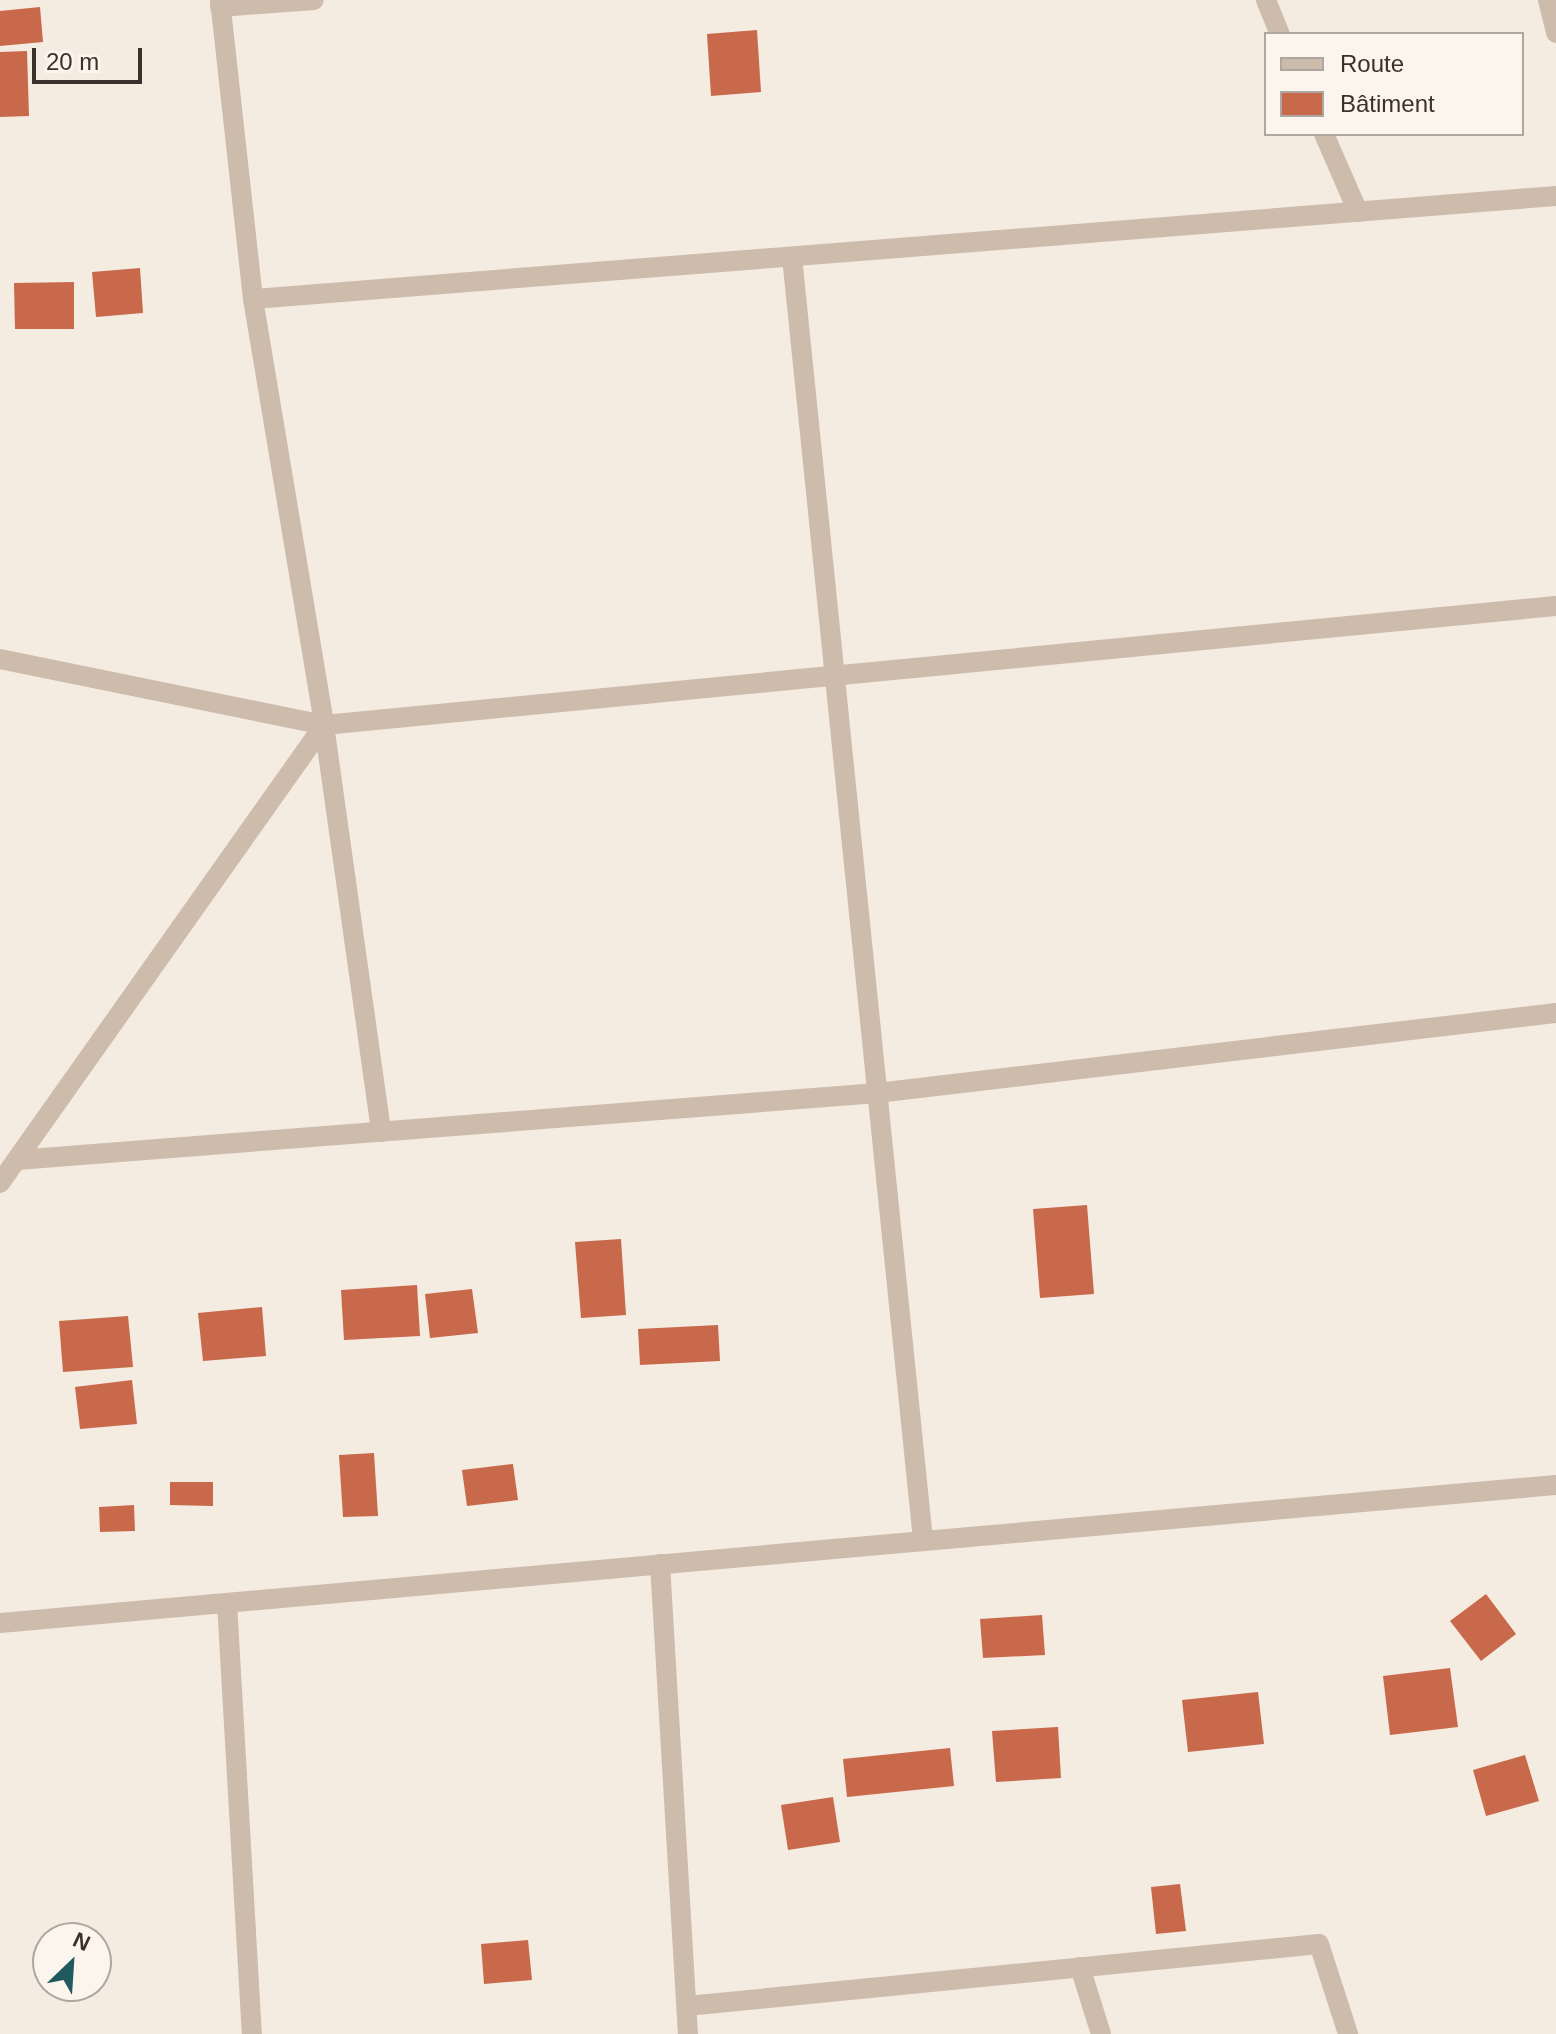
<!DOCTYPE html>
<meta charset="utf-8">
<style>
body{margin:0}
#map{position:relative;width:1556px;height:2034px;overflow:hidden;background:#f4ebe1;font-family:Helvetica,sans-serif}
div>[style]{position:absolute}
.building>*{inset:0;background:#c8694b}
.minor>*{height:20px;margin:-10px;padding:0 10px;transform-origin:10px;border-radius:10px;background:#cdbbac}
.tertiary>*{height:20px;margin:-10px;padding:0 10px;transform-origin:10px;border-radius:10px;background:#cdbbac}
span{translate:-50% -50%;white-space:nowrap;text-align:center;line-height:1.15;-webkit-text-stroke:6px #fbf5ee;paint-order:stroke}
.legend{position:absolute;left:1264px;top:32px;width:260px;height:104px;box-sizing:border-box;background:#fbf5ee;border:2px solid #aea6a0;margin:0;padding:10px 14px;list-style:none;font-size:24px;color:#3b302b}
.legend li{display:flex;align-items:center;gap:16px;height:40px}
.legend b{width:40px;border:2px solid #aea6a0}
.north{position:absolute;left:32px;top:1922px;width:80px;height:80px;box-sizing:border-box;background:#fbf5ee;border:2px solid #aea6a0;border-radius:50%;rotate:25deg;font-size:22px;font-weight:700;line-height:32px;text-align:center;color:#3b302b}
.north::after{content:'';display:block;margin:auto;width:28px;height:36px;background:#1f5a5e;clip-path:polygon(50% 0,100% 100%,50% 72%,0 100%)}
.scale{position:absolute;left:32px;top:48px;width:110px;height:36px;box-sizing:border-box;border:4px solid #3b302b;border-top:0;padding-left:10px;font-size:24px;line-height:28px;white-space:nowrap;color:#3b302b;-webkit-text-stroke:6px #fbf5ee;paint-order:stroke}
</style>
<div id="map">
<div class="building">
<i style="clip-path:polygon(40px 7px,43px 42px,0 46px,0 11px)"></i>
<i style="clip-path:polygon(757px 30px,761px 92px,711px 96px,707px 34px)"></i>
<i style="clip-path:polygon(27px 51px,29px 116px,0 117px,0 52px)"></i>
<i style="clip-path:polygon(140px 268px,143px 313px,96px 317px,92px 272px)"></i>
<i style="clip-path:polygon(74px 282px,74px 329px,15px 329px,14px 283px)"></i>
<i style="clip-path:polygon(1087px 1205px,1094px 1294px,1040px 1298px,1033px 1209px)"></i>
<i style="clip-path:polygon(621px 1239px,626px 1315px,581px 1318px,575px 1242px)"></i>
<i style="clip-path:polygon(417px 1285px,420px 1336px,344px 1340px,341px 1290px)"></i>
<i style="clip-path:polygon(472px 1289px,478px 1333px,430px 1338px,425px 1294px)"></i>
<i style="clip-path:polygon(262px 1307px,266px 1356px,203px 1361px,198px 1313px)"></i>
<i style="clip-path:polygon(128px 1316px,133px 1367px,63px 1372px,59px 1321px)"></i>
<i style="clip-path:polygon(718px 1325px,720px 1361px,640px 1365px,638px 1329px)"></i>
<i style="clip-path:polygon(132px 1380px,137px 1424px,80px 1429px,75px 1387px)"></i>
<i style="clip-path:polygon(374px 1453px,378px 1516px,343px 1517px,339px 1455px)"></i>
<i style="clip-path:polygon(513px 1464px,518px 1500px,467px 1506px,462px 1470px)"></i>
<i style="clip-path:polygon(170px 1482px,213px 1482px,213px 1506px,170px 1505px)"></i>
<i style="clip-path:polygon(134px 1505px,135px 1531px,100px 1532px,99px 1507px)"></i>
<i style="clip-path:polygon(1486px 1594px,1516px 1634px,1481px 1661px,1450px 1621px)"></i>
<i style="clip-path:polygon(1042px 1615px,1045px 1655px,983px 1658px,980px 1619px)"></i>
<i style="clip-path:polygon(1450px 1668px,1458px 1727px,1390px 1735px,1383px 1676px)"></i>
<i style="clip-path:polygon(1258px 1692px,1264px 1744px,1188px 1752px,1182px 1700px)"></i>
<i style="clip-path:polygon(1058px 1727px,1061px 1778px,996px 1782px,992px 1731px)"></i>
<i style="clip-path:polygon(950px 1748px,954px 1786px,847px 1797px,843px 1759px)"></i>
<i style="clip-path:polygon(1525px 1755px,1539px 1801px,1486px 1816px,1473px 1770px)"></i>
<i style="clip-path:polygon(833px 1797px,840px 1842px,788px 1850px,781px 1805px)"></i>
<i style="clip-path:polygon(1180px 1884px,1186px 1931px,1156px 1934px,1151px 1887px)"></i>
<i style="clip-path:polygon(528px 1940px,532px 1980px,484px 1984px,481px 1944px)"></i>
</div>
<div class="minor">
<i style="left:220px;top:0;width:301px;rotate:83.7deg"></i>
<i style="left:253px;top:299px;width:432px;rotate:80.5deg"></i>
<i style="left:324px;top:725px;width:411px;rotate:82deg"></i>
<i style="left:1266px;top:0;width:37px;rotate:68deg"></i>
<i style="left:1548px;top:0;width:34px;rotate:76deg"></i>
<i style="left:220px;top:7px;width:94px;rotate:-4.3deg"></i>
<i style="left:1324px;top:134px;width:85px;rotate:66.4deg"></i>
<i style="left:792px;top:257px;width:1291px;rotate:84.17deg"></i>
<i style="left:253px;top:299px;width:1307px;rotate:-4.52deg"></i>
<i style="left:0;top:659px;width:331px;rotate:11.5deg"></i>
<i style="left:324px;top:725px;width:1238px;rotate:-5.52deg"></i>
<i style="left:17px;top:1160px;width:863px;rotate:-4.45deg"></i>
<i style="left:877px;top:1093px;width:684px;rotate:-6.72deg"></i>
<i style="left:0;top:1183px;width:561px;rotate:-54.72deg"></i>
<i style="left:660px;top:1564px;width:471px;rotate:86.6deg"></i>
<i style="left:227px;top:1603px;width:432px;rotate:86.7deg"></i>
<i style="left:1080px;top:1967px;width:70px;rotate:72.6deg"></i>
<i style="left:687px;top:2006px;width:635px;rotate:-5.6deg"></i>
<i style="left:1319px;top:1944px;width:95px;rotate:72.1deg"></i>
</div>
<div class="tertiary">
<i style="left:0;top:1623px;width:1562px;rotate:-5.07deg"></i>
</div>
<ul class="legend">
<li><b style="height:10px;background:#cdbbac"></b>Route</li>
<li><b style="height:22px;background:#c8694b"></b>Bâtiment</li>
</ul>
<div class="north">N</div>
<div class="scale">20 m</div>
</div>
